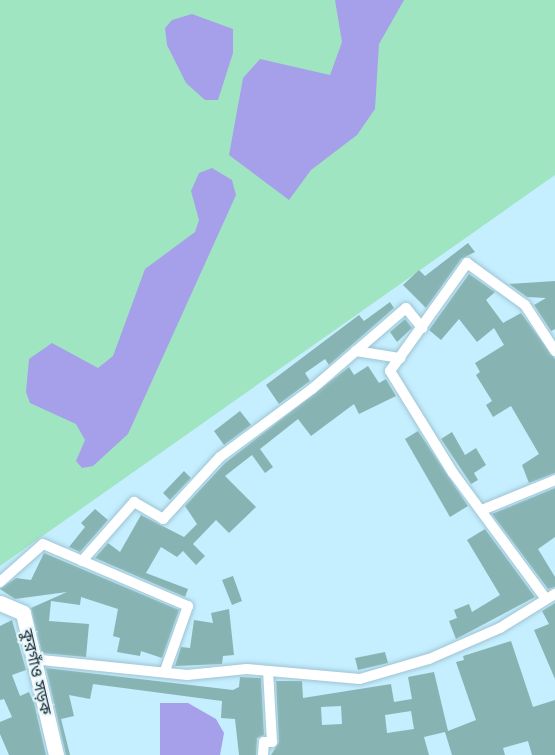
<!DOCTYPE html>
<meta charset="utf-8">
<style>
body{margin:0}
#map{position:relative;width:555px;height:755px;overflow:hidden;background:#c5eefe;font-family:Montserrat,"Noto Sans Bengali",sans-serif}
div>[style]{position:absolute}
.green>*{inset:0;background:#a0e5c1}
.water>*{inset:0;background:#a69fe9}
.building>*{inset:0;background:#87b4b2}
.roads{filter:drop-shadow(0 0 2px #9dc4d4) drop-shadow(0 0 2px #9dc4d4)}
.street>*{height:10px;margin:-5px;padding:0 5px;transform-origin:5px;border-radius:5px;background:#fff}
.secondary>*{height:15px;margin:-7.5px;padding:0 7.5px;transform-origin:7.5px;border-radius:7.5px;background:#fff}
span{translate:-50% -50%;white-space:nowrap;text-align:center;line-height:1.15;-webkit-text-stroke:4.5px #e7f7fd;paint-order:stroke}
.street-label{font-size:16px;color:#203036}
</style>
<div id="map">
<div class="green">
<i style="clip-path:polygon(0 0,555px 0,555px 175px,0 566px)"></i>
</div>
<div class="water">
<i style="clip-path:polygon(335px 0,404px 0,379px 44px,375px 109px,357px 135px,311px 170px,289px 200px,229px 155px,243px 78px,260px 59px,330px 75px,342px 42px)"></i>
<i style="clip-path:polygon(192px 14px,233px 29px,233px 53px,218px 100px,205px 100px,186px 83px,167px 45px,165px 28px,172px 20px)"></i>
<i style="clip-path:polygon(212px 168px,232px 180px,236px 195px,128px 434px,93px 466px,82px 468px,76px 461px,85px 440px,76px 424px,30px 403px,26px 392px,29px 359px,52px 343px,98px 368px,113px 356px,145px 269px,195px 232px,199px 220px,191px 191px,199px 173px)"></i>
<i style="clip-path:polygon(160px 703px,188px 703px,216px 719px,224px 733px,220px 755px,160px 755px)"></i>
</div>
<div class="building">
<i style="clip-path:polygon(468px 243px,475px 252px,461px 259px,426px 308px,403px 285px,419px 270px,425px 276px)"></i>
<i style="clip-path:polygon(469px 274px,495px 292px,486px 300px,503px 323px,521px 313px,555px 359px,555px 473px,529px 483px,522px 465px,539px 454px,511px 406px,493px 417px,486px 405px,492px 401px,476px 375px,480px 372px,475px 363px,504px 345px,494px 328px,477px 342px,459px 319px,441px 340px,429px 330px)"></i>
<i style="clip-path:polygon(555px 281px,555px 329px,551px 331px,534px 305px,546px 298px,527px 297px,509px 284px)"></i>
<i style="clip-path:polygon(390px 302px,394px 308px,329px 365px,325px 359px,305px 373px,310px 381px,279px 404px,266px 385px,359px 315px,364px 321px)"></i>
<i style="clip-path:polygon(405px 319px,412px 328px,397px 342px,390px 332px)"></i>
<i style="clip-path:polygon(368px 366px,379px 383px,386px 379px,396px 396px,359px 414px,354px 404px,311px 436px,298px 419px,260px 449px,273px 467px,265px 473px,252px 455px,225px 476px,256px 507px,229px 533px,216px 520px,193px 544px,205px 556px,196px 565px,183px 551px,177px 557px,161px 547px,146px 573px,188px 589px,185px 597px,95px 558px,108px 543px,120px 552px,141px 515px,184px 537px,197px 524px,185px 506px,225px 463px,349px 367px,354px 375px)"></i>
<i style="clip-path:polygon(240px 411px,251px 425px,224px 445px,214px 431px)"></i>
<i style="clip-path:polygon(418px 431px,468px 506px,450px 517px,405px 439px)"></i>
<i style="clip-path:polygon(452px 432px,465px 455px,476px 448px,486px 465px,474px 473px,478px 480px,471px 484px,441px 439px)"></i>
<i style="clip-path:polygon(184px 471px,191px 478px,170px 500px,163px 493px)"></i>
<i style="clip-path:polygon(555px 488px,555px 537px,538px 549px,555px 577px,555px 587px,548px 589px,492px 514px)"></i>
<i style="clip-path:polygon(95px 509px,108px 520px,80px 552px,69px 547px,85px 527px,81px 523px)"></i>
<i style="clip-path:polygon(485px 529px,535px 597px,456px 639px,449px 621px,457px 618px,454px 610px,469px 604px,472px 612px,500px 595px,467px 540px)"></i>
<i style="clip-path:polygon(44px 553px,179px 610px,162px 658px,141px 651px,140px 656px,117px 652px,120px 638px,113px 636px,118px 609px,81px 597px,80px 605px,51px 601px,49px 621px,89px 624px,86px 657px,42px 653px,31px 608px,67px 592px,15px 599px,0 589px,16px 578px,31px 580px)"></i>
<i style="clip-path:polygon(233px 576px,242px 601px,232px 605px,222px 580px)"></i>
<i style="clip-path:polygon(555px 603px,555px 679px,534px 630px,549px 624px,542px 611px)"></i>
<i style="clip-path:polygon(229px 609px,234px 655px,223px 656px,222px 664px,175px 666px,181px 647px,190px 648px,194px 620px,213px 623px,211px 613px)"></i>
<i style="clip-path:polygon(12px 620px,26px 670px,12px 675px,20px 696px,29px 692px,34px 703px,46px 755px,9px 755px,0 734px,0 722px,12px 717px,4px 699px,0 700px,0 626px)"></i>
<i style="clip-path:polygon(evenodd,511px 641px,533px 707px,555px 700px,555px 755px,532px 755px,528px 741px,503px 748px,505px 755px,452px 755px,445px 732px,424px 737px,429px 755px,271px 755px,279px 742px,276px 681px,302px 681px,303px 698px,391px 684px,394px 702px,412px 699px,408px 677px,434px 672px,448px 731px,476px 720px,456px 662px,464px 660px,463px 656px,511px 641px,341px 706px,342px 724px,322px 725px,321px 707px,341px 706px,511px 641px,411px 711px,414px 729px,387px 733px,385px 715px,411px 711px)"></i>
<i style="clip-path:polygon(385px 652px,388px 663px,358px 670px,355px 658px)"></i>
<i style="clip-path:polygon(46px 668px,233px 690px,239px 687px,240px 677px,261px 678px,264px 735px,257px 738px,256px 755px,239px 755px,235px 719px,221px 718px,222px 701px,93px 684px,90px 699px,69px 695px,74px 716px,61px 719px,70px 755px,66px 755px)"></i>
</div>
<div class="roads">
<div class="street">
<i style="left:356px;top:351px;width:45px;rotate:9deg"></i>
<i style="left:482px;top:510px;width:79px;rotate:-22.3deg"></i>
<i style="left:82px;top:561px;width:79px;rotate:-48.6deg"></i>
<i style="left:134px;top:502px;width:34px;rotate:30deg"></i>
<i style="left:163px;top:519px;width:84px;rotate:-47.4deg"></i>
<i style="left:220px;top:457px;width:114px;rotate:-36.5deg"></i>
<i style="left:312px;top:389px;width:124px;rotate:-40.8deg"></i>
<i style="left:406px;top:308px;width:26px;rotate:51deg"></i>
<i style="left:0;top:582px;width:57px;rotate:-41.5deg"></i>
<i style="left:43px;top:544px;width:158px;rotate:23.2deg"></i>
<i style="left:188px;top:606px;width:69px;rotate:109.5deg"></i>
<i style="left:546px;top:599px;width:157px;rotate:-126.4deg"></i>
<i style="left:453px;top:473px;width:120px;rotate:-121.7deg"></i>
<i style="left:390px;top:371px;width:133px;rotate:-54.5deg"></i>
<i style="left:467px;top:263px;width:72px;rotate:35.9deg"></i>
<i style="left:525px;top:305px;width:55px;rotate:56.9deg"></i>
<i style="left:32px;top:659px;width:156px;rotate:5.9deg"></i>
<i style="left:187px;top:675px;width:60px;rotate:-5.7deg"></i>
<i style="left:247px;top:669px;width:113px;rotate:5.1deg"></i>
<i style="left:360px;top:679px;width:72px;rotate:-16.2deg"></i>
<i style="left:429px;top:659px;width:77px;rotate:-23.6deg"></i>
<i style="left:500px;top:628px;width:65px;rotate:-31.7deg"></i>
<i style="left:263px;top:755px;width:13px;rotate:-86deg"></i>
<i style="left:264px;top:742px;width:8px"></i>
<i style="left:272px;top:742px;width:71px;rotate:-93.2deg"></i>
</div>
<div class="secondary">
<i style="left:0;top:603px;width:25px;rotate:23deg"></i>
<i style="left:23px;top:613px;width:146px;rotate:76.9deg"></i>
</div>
</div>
<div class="street-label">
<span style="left:36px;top:672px;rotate:77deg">কুরগাঁও সড়ক</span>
</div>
</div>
